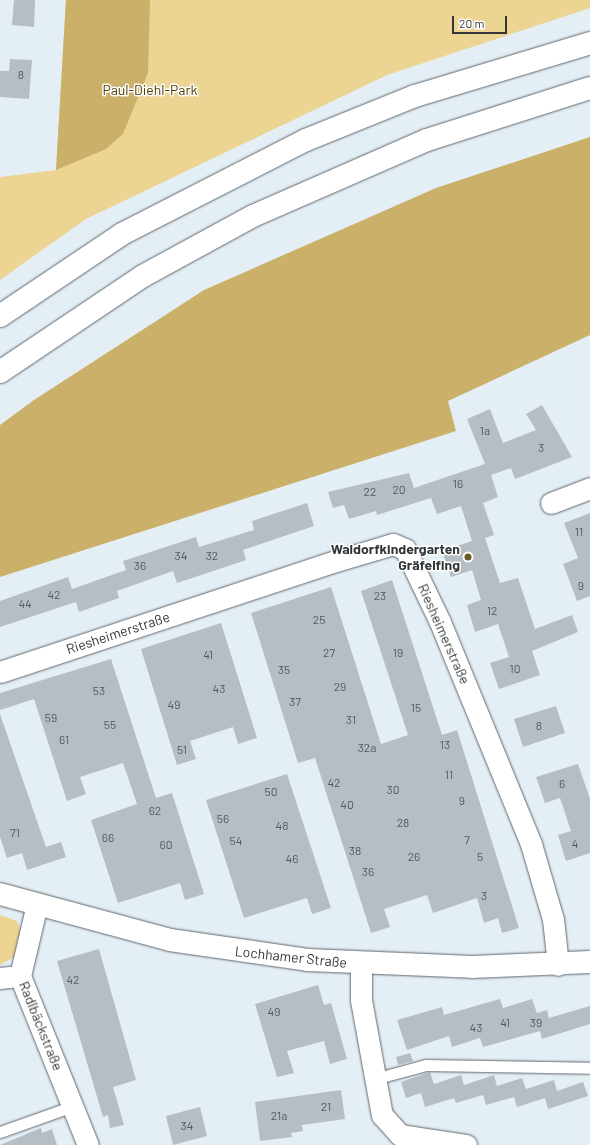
<!DOCTYPE html>
<meta charset="utf-8">
<style>
body{margin:0}
#map{position:relative;width:590px;height:1145px;overflow:hidden;background:#e4eef5;font-family:Barlow,sans-serif}
div>[style]{position:absolute}
.green>*{inset:0;background:#ecd493}
.forest>*{inset:0;background:#cab069}
.building>*{inset:0;background:#b5bec5}
.roads{filter:drop-shadow(0 0 1px #5f676e) drop-shadow(0 0 1px #5f676e)}
.service>*{height:11px;margin:-5.5px;padding:0 5.5px;transform-origin:5.5px;border-radius:5.5px;background:#fff}
.minor>*{height:21px;margin:-10.5px;padding:0 10.5px;transform-origin:10.5px;border-radius:10.5px;background:#fff}
.tertiary>*{height:22px;margin:-11px;padding:0 11px;transform-origin:11px;border-radius:11px;background:#fff}
.motorway>*{height:22px;margin:-11px;padding:0 11px;transform-origin:11px;border-radius:11px;background:#fff}
.dots>*{width:11px;height:11px;translate:-50% -50%;box-sizing:border-box;border:2px solid #fff;border-radius:50%}
span{translate:-50% -50%;white-space:nowrap;text-align:center;line-height:1.15;-webkit-text-stroke:3px #fff;paint-order:stroke}
.number-label{font-size:12px;color:#54585c}
.number-label span{-webkit-text-stroke-width:0}
.park-label{font-size:14px;color:#4e3c00}
.poi-label{font-size:14px;color:#333639;font-weight:700}
.right{translate:-100% -50%;text-align:right}
.street-label{font-size:14px;color:#333639}
.scale{position:absolute;left:452px;top:16px;width:55px;height:18px;box-sizing:border-box;border:2px solid #333639;border-top:0;padding-left:5px;font-size:12px;line-height:14px;white-space:nowrap;color:#333639;-webkit-text-stroke:3px #fff;paint-order:stroke}
</style>
<div id="map">
<div class="green">
<i style="clip-path:polygon(66px 0,590px 0,590px 8px,387px 75px,86px 219px,0 280px,0 177px,56px 170px)"></i>
<i style="clip-path:polygon(0 915px,17px 921px,21px 931px,14px 957px,0 965px)"></i>
</div>
<div class="forest">
<i style="clip-path:polygon(66px 0,150px 0,148px 73px,123px 134px,106px 149px,56px 170px)"></i>
<i style="clip-path:polygon(590px 137px,590px 335px,448px 401px,456px 431px,0 577px,0 425px,34px 400px,204px 290px,436px 188px)"></i>
</div>
<div class="building">
<i style="clip-path:polygon(14px 0,35px 0,34px 27px,12px 25px)"></i>
<i style="clip-path:polygon(10px 59px,32px 60px,29px 99px,0 97px,0 71px,9px 71px)"></i>
<i style="clip-path:polygon(542px 405px,572px 457px,515px 479px,511px 468px,491px 475px,498px 497px,483px 503px,494px 535px,485px 538px,500px 583px,518px 578px,535px 629px,572px 615px,578px 632px,532px 651px,540px 675px,499px 689px,490px 663px,509px 657px,498px 624px,475px 632px,467px 605px,481px 600px,472px 570px,451px 577px,442px 551px,472px 541px,461px 506px,437px 514px,431px 498px,377px 515px,376px 511px,349px 519px,344px 505px,333px 508px,328px 492px,409px 473px,414px 488px,485px 464px,467px 419px,490px 409px,503px 443px,536px 430px,526px 414px)"></i>
<i style="clip-path:polygon(307px 503px,314px 526px,243px 550px,246px 560px,177px 583px,173px 571px,117px 591px,119px 598px,79px 612px,76px 602px,0 627px,0 601px,68px 577px,72px 589px,126px 570px,123px 561px,196px 537px,199px 547px,254px 530px,252px 521px)"></i>
<i style="clip-path:polygon(590px 513px,590px 596px,577px 601px,563px 564px,578px 558px,564px 523px)"></i>
<i style="clip-path:polygon(392px 580px,442px 735px,457px 730px,519px 928px,502px 933px,498px 918px,484px 923px,477px 898px,433px 913px,427px 895px,384px 909px,390px 927px,371px 933px,315px 758px,298px 763px,251px 613px,331px 587px,381px 744px,408px 735px,361px 591px)"></i>
<i style="clip-path:polygon(221px 623px,257px 738px,238px 744px,233px 727px,190px 741px,196px 759px,177px 765px,141px 649px)"></i>
<i style="clip-path:polygon(111px 659px,156px 798px,172px 793px,204px 894px,185px 900px,180px 883px,118px 903px,91px 820px,137px 804px,123px 763px,80px 777px,86px 794px,67px 801px,34px 699px,0 710px,0 693px)"></i>
<i style="clip-path:polygon(556px 706px,565px 733px,523px 747px,514px 719px)"></i>
<i style="clip-path:polygon(0 714px,46px 847px,61px 842px,66px 857px,27px 870px,22px 853px,7px 858px,0 837px)"></i>
<i style="clip-path:polygon(578px 764px,590px 799px,590px 853px,566px 861px,558px 835px,571px 831px,560px 798px,545px 803px,536px 777px)"></i>
<i style="clip-path:polygon(287px 774px,331px 908px,312px 914px,307px 898px,244px 918px,206px 800px)"></i>
<i style="clip-path:polygon(99px 949px,136px 1080px,113px 1087px,124px 1125px,110px 1128px,108px 1115px,103px 1117px,57px 961px)"></i>
<i style="clip-path:polygon(318px 985px,324px 1005px,331px 1003px,347px 1059px,330px 1064px,324px 1041px,287px 1051px,294px 1073px,277px 1077px,255px 1004px)"></i>
<i style="clip-path:polygon(500px 999px,503px 1008px,532px 999px,537px 1013px,547px 1010px,549px 1018px,590px 1006px,590px 1024px,542px 1039px,540px 1031px,483px 1047px,480px 1038px,452px 1047px,449px 1036px,407px 1050px,397px 1020px,442px 1007px,444px 1015px)"></i>
<i style="clip-path:polygon(410px 1053px,413px 1061px,398px 1065px,396px 1057px)"></i>
<i style="clip-path:polygon(430px 1072px,434px 1084px,461px 1075px,464px 1085px,494px 1075px,497px 1086px,522px 1078px,526px 1089px,554px 1080px,557px 1091px,583px 1082px,588px 1096px,548px 1109px,545px 1098px,517px 1107px,514px 1097px,486px 1105px,483px 1095px,456px 1103px,454px 1098px,425px 1107px,421px 1093px,406px 1098px,401px 1082px)"></i>
<i style="clip-path:polygon(341px 1090px,345px 1119px,302px 1125px,303px 1131px,291px 1133px,292px 1137px,260px 1141px,255px 1102px)"></i>
<i style="clip-path:polygon(200px 1107px,207px 1136px,173px 1145px,166px 1116px)"></i>
<i style="clip-path:polygon(41px 1128px,42px 1133px,52px 1129px,57px 1145px,0 1145px)"></i>
</div>
<div class="roads">
<div class="service">
<i style="left:374px;top:1079px;width:54px;rotate:-15.1deg"></i>
<i style="left:426px;top:1065px;width:164px;rotate:1deg"></i>
<i style="left:0;top:1132px;width:77px;rotate:-19.6deg"></i>
</div>
<div class="minor">
<i style="left:551px;top:503px;width:42px;rotate:-21deg"></i>
<i style="left:0;top:672px;width:354px;rotate:-18.3deg"></i>
<i style="left:336px;top:561px;width:59px;rotate:-16.6deg"></i>
<i style="left:393px;top:544px;width:13px;rotate:23deg"></i>
<i style="left:405px;top:549px;width:81px;rotate:64.4deg"></i>
<i style="left:440px;top:622px;width:240px;rotate:67.7deg"></i>
<i style="left:531px;top:844px;width:78px;rotate:73.7deg"></i>
<i style="left:553px;top:919px;width:46px;rotate:83.8deg"></i>
<i style="left:37px;top:904px;width:74px;rotate:103.3deg"></i>
<i style="left:20px;top:976px;width:182px;rotate:68.1deg"></i>
<i style="left:361px;top:964px;width:36px;rotate:90deg"></i>
<i style="left:361px;top:1000px;width:117px;rotate:79.7deg"></i>
<i style="left:382px;top:1115px;width:27px;rotate:48deg"></i>
<i style="left:400px;top:1135px;width:67px;rotate:8.6deg"></i>
<i style="left:0;top:978px;width:20px;rotate:-6deg"></i>
</div>
<div class="tertiary">
<i style="left:0;top:894px;width:176px;rotate:15.1deg"></i>
<i style="left:170px;top:940px;width:139px;rotate:8.2deg"></i>
<i style="left:308px;top:960px;width:164px;rotate:2.4deg"></i>
<i style="left:472px;top:967px;width:118px;rotate:-2.4deg"></i>
</div>
<div class="motorway">
<i style="left:0;top:316px;width:147px;rotate:-33.9deg"></i>
<i style="left:122px;top:234px;width:207px;rotate:-27.1deg"></i>
<i style="left:306px;top:140px;width:118px;rotate:-22deg"></i>
<i style="left:415px;top:96px;width:183px;rotate:-16.8deg"></i>
<i style="left:0;top:372px;width:172px;rotate:-33.9deg"></i>
<i style="left:143px;top:276px;width:125px;rotate:-28.6deg"></i>
<i style="left:253px;top:216px;width:190px;rotate:-23.6deg"></i>
<i style="left:427px;top:140px;width:171px;rotate:-17.7deg"></i>
</div>
</div>
<div class="dots">
<i style="left:468px;top:557px;background:#6b5a28"></i>
</div>
<div class="number-label">
<span style="left:21px;top:75px">8</span>
<span style="left:485px;top:431px">1a</span>
<span style="left:541px;top:448px">3</span>
<span style="left:458px;top:484px">16</span>
<span style="left:399px;top:490px">20</span>
<span style="left:370px;top:492px">22</span>
<span style="left:579px;top:532px">11</span>
<span style="left:181px;top:556px">34</span>
<span style="left:212px;top:556px">32</span>
<span style="left:140px;top:566px">36</span>
<span style="left:581px;top:586px">9</span>
<span style="left:54px;top:595px">42</span>
<span style="left:380px;top:596px">23</span>
<span style="left:25px;top:604px">44</span>
<span style="left:492px;top:611px">12</span>
<span style="left:319px;top:620px">25</span>
<span style="left:329px;top:653px">27</span>
<span style="left:398px;top:653px">19</span>
<span style="left:208px;top:655px">41</span>
<span style="left:515px;top:669px">10</span>
<span style="left:284px;top:670px">35</span>
<span style="left:340px;top:687px">29</span>
<span style="left:219px;top:689px">43</span>
<span style="left:99px;top:691px">53</span>
<span style="left:295px;top:702px">37</span>
<span style="left:174px;top:705px">49</span>
<span style="left:416px;top:708px">15</span>
<span style="left:51px;top:718px">59</span>
<span style="left:351px;top:720px">31</span>
<span style="left:110px;top:725px">55</span>
<span style="left:539px;top:726px">8</span>
<span style="left:64px;top:740px">61</span>
<span style="left:445px;top:745px">13</span>
<span style="left:367px;top:748px">32a</span>
<span style="left:182px;top:750px">51</span>
<span style="left:449px;top:775px">11</span>
<span style="left:334px;top:783px">42</span>
<span style="left:562px;top:784px">6</span>
<span style="left:393px;top:790px">30</span>
<span style="left:271px;top:792px">50</span>
<span style="left:462px;top:801px">9</span>
<span style="left:347px;top:805px">40</span>
<span style="left:155px;top:811px">62</span>
<span style="left:223px;top:819px">56</span>
<span style="left:403px;top:823px">28</span>
<span style="left:282px;top:826px">48</span>
<span style="left:15px;top:833px">71</span>
<span style="left:108px;top:838px">66</span>
<span style="left:467px;top:840px">7</span>
<span style="left:236px;top:841px">54</span>
<span style="left:575px;top:844px">4</span>
<span style="left:166px;top:845px">60</span>
<span style="left:355px;top:851px">38</span>
<span style="left:414px;top:857px">26</span>
<span style="left:480px;top:857px">5</span>
<span style="left:292px;top:859px">46</span>
<span style="left:368px;top:872px">36</span>
<span style="left:484px;top:896px">3</span>
<span style="left:73px;top:980px">42</span>
<span style="left:274px;top:1012px">49</span>
<span style="left:505px;top:1023px">41</span>
<span style="left:536px;top:1023px">39</span>
<span style="left:476px;top:1028px">43</span>
<span style="left:326px;top:1107px">21</span>
<span style="left:279px;top:1116px">21a</span>
<span style="left:187px;top:1126px">34</span>
</div>
<div class="park-label">
<span style="left:150px;top:90px">Paul-Diehl-Park</span>
</div>
<div class="poi-label">
<span class="right" style="left:460px;top:557px">Waldorfkindergarten<br>Gräfelfing</span>
</div>
<div class="street-label">
<span style="left:118px;top:633px;rotate:-18deg">Riesheimerstraße</span>
<span style="left:444px;top:634px;rotate:66deg">Riesheimerstraße</span>
<span style="left:291px;top:957px;rotate:6deg">Lochhamer Straße</span>
<span style="left:41px;top:1026px;rotate:68deg">Radlbäckstraße</span>
</div>
<div class="scale">20 m</div>
</div>
